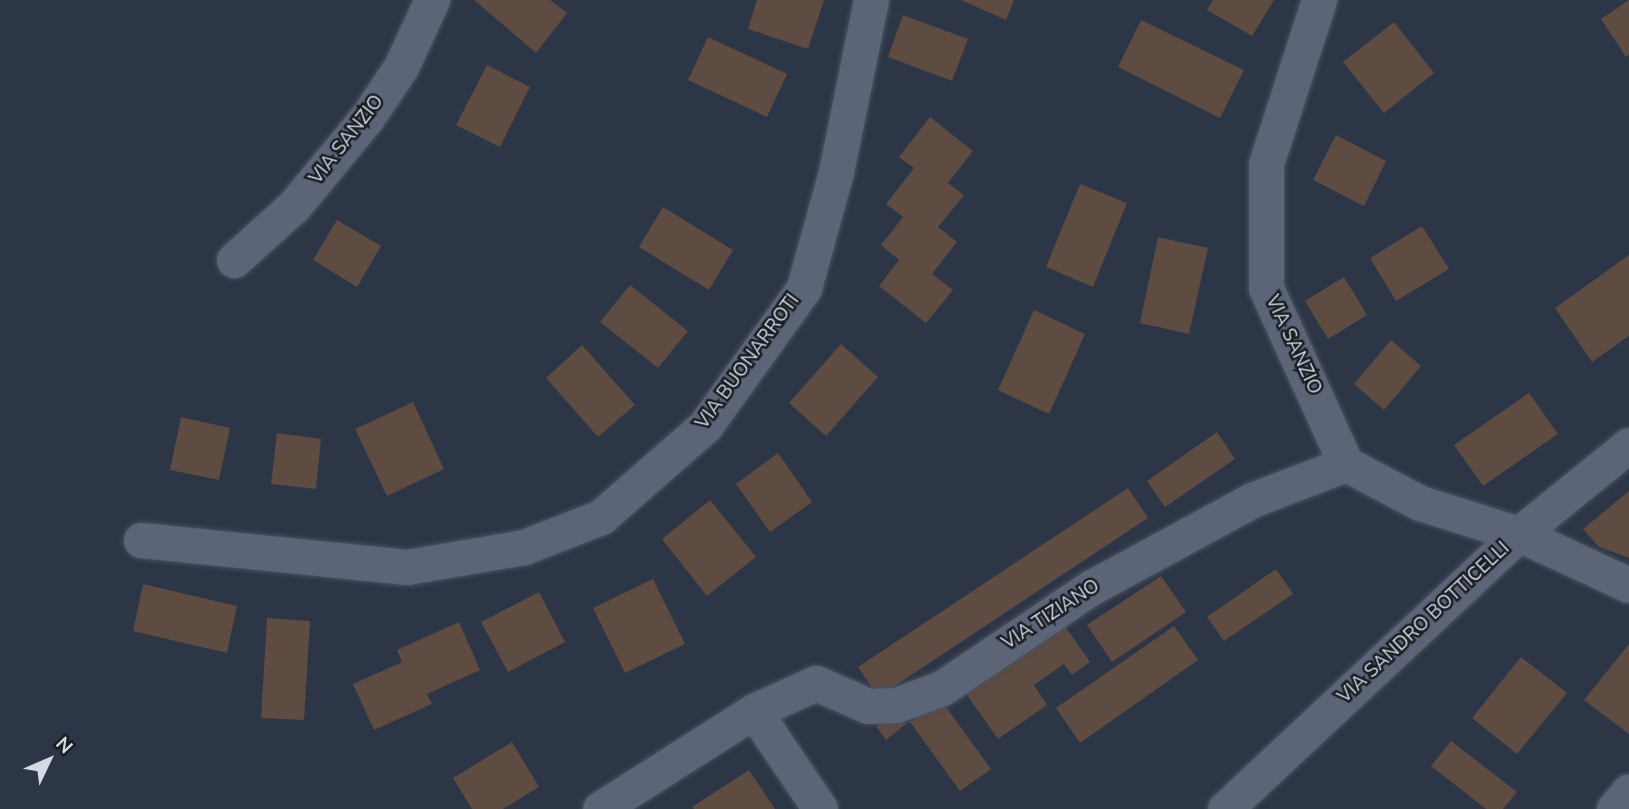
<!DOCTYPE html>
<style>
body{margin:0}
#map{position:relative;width:1629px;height:809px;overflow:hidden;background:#2c3646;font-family:"Nunito Sans",sans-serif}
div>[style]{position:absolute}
.building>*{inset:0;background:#5e4b41}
.roads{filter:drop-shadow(0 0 2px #4a5260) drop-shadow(0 0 2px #4a5260)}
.minor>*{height:35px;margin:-17.5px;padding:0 17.5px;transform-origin:17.5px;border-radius:17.5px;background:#5b6577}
span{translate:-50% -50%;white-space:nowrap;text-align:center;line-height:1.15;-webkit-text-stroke:5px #191d24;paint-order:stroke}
.street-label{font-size:19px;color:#d4dae4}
.north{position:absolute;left:14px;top:725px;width:70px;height:70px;-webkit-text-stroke:5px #191d24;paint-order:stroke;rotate:46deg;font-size:19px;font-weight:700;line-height:28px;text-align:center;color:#d4dae4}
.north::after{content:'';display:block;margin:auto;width:24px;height:32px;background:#d4dae4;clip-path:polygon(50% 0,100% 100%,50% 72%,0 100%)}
</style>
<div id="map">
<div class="building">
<i style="clip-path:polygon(474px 0,550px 0,567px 13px,536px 53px)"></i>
<i style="clip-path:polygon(757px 0,824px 0,808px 49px,748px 29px)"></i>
<i style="clip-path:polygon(961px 0,1014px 0,1006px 20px)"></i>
<i style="clip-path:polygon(1213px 0,1274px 0,1252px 36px,1207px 10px)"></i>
<i style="clip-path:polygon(1629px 0,1629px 55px,1626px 57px,1601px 19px)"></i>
<i style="clip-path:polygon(903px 15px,968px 39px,952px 81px,888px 57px)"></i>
<i style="clip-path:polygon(1141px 20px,1244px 70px,1220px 118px,1118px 67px)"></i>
<i style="clip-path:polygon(1394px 22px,1434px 73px,1384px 113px,1343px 62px)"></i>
<i style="clip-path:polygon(708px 37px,787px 74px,767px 117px,688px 80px)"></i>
<i style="clip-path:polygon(487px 65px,530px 87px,500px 147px,456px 125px)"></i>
<i style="clip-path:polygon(930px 117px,973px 151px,948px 183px,964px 195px,938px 227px,957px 242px,932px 274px,953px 290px,926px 323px,879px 286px,899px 260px,881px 245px,903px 217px,886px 204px,914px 168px,899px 157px)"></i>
<i style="clip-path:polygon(1336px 135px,1386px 161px,1364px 206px,1313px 180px)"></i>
<i style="clip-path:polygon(1080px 184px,1127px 203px,1093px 287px,1046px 267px)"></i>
<i style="clip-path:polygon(663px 207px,733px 250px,709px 290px,639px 247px)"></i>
<i style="clip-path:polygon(337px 220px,381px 246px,357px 287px,313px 260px)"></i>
<i style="clip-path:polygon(1422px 226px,1449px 269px,1396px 301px,1370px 258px)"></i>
<i style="clip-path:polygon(1158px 237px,1208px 248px,1189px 334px,1140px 323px)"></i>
<i style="clip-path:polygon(1629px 255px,1629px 336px,1592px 362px,1555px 308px)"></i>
<i style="clip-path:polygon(1344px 277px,1367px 315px,1328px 339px,1305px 301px)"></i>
<i style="clip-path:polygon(630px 285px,688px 331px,658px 368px,600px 322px)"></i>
<i style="clip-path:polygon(1034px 310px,1085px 334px,1049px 414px,998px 390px)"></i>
<i style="clip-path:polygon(1391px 340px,1421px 366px,1384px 410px,1354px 384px)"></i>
<i style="clip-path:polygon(841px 344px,878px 377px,826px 436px,789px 403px)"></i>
<i style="clip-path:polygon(582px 345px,635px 405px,598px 437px,546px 378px)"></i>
<i style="clip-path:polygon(1529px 393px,1558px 434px,1483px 486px,1454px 445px)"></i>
<i style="clip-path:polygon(413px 402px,444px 469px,387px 496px,355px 429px)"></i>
<i style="clip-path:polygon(181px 417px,230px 428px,219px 480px,170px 470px)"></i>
<i style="clip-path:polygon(1217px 432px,1235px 459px,1165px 507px,1147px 481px)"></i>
<i style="clip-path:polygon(277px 433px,321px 439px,316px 489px,271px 484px)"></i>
<i style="clip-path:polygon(778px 453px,812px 502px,770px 532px,736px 484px)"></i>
<i style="clip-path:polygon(1128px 488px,1148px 518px,878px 697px,858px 667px)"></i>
<i style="clip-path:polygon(1629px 491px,1629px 558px,1599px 547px,1583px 529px)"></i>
<i style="clip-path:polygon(710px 500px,756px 557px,707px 596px,662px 539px)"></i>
<i style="clip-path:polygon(1276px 569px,1293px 594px,1224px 641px,1207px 617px)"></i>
<i style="clip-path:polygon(1161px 576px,1186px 612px,1112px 662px,1087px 625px)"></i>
<i style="clip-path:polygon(653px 579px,685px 644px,625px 673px,593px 608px)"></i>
<i style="clip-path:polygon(143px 584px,237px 606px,227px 653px,133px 631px)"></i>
<i style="clip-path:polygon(539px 592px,565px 642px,508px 672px,481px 622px)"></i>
<i style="clip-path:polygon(267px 618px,310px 621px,304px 720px,261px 718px)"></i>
<i style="clip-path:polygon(459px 622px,480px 670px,427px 694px,432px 704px,374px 730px,353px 684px,402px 662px,397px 650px)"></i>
<i style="clip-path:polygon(1062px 622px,1090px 662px,1072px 675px,1064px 664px,1034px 685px,1047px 705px,998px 739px,964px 691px)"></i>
<i style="clip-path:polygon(1174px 626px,1198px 660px,1080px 743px,1056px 708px)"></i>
<i style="clip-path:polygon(1629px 644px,1629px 734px,1584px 700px)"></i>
<i style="clip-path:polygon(1521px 657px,1567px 693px,1517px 754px,1472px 718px)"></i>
<i style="clip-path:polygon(941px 700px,991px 769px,960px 791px,910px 722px)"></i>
<i style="clip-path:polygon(896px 711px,906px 724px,886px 740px,876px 726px)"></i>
<i style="clip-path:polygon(1451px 741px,1517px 792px,1503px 809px,1486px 809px,1431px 766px)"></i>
<i style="clip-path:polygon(512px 742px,539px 787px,503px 809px,472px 809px,453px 778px)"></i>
<i style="clip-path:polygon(749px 770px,775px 809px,694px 809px,692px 807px)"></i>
</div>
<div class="roads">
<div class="minor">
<i style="left:1319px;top:0;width:172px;rotate:107.9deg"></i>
<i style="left:1266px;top:164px;width:124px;rotate:90deg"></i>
<i style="left:1266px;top:288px;width:193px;rotate:65.6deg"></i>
<i style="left:1346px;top:464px;width:84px;rotate:27.8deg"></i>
<i style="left:1420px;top:503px;width:104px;rotate:17.4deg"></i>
<i style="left:1519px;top:534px;width:121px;rotate:24.9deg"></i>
<i style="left:234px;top:260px;width:81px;rotate:-42deg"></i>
<i style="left:294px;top:206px;width:113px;rotate:-50.4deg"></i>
<i style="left:366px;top:119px;width:63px;rotate:-56.1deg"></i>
<i style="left:401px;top:67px;width:74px;rotate:-65.2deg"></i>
<i style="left:141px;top:540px;width:267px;rotate:5.8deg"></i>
<i style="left:407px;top:567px;width:119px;rotate:-9.7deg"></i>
<i style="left:524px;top:547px;width:83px;rotate:-21.3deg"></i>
<i style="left:601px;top:517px;width:138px;rotate:-41.2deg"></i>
<i style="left:705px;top:426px;width:170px;rotate:-54.3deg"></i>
<i style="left:804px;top:288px;width:120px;rotate:-74.6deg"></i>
<i style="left:836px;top:172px;width:176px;rotate:-78.5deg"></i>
<i style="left:754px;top:711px;width:68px;rotate:-24.3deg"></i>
<i style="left:816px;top:683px;width:57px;rotate:23.9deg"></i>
<i style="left:868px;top:706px;width:28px;rotate:-2deg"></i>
<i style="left:896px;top:705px;width:49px;rotate:-20.3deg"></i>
<i style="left:942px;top:688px;width:181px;rotate:-34deg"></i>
<i style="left:1092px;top:587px;width:182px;rotate:-28.5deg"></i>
<i style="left:1252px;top:500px;width:101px;rotate:-21deg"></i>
<i style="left:600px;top:809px;width:183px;rotate:-32.5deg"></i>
<i style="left:754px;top:711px;width:118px;rotate:56deg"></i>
<i style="left:1225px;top:809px;width:403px;rotate:-43.1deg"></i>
<i style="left:1519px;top:534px;width:141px;rotate:-39deg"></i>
<i style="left:1614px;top:809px;width:23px;rotate:-50deg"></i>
</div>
</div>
<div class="street-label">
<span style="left:347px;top:140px;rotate:-52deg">VIA SANZIO</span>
<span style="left:1293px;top:345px;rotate:65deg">VIA SANZIO</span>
<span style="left:748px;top:362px;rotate:-54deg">VIA BUONARROTI</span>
<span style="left:1051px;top:615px;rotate:-33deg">VIA TIZIANO</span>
<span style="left:1424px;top:623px;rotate:-43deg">VIA SANDRO BOTTICELLI</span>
</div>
<div class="north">N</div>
</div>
